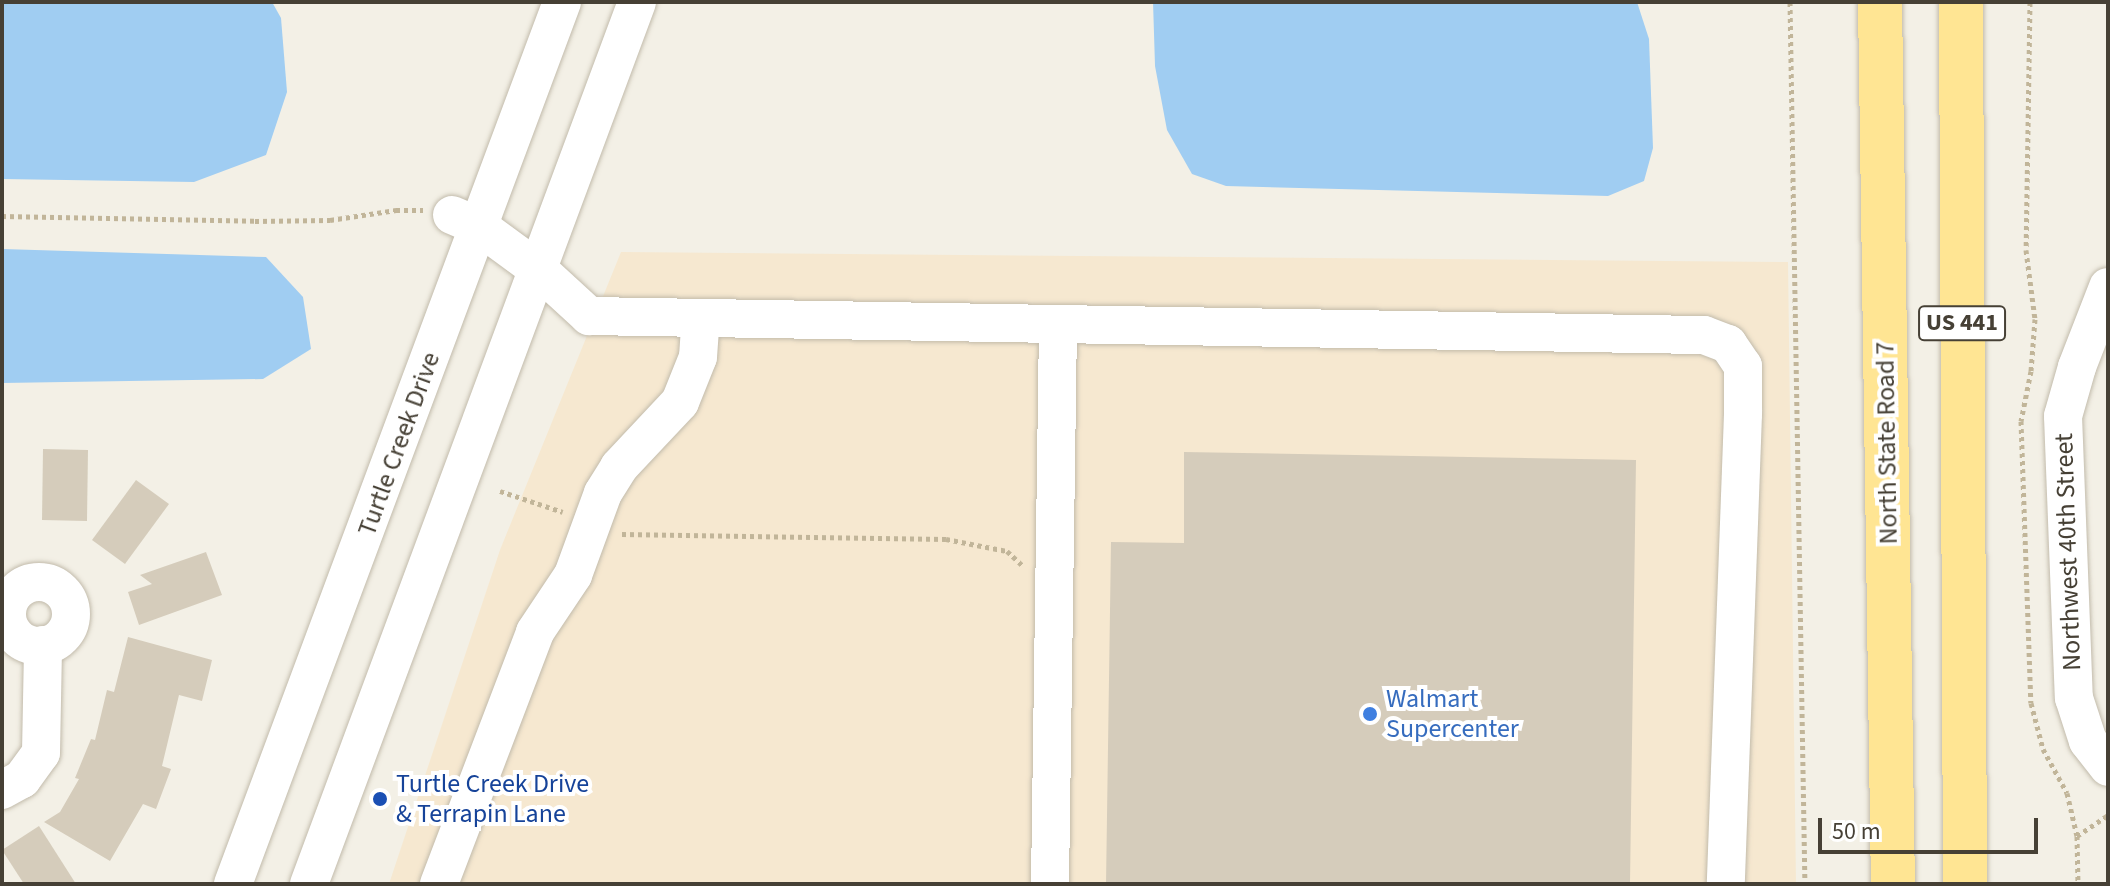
<!DOCTYPE html>
<style>
body{margin:0}
#map{position:relative;width:2110px;height:886px;overflow:hidden;background:#f3f0e6;font-family:"Source Sans 3",sans-serif}
div>[style]{position:absolute}
.commercial>*{inset:0;background:#f6e8d0}
.water>*{inset:0;background:#a0cdf2}
.building>*{inset:0;background:#d5ccbb}
.path>*{height:5px;margin-top:-2.5px;transform-origin:0;background:repeating-linear-gradient(90deg,#c1b599 0 4px,transparent 0 8px)}
.roads{filter:drop-shadow(0 0 2px #c2bbab) drop-shadow(0 0 2px #c2bbab)}
.minor>*{height:38px;margin:-19px;padding:0 19px;transform-origin:19px;border-radius:19px;background:#fff}
.minor>.ring{margin:-19px;padding:0;box-sizing:content-box;background:none;border:38px solid #fff;border-radius:50%}
.major>*{height:44px;margin:-22px;padding:0 22px;transform-origin:22px;border-radius:22px;background:#ffe593}
.dots>*{width:22px;height:22px;translate:-50% -50%;box-sizing:border-box;border:4px solid #fff;border-radius:50%}
span{translate:-50% -50%;white-space:nowrap;text-align:center;line-height:1.15;-webkit-text-stroke:8px #fff;paint-order:stroke}
.shield-label span{padding:2px 6px;background:#fff;border:2px solid;border-radius:6px;-webkit-text-stroke-width:0}
.shield-label{font-size:24px;color:#464035;font-weight:700}
.street-label{font-size:26px;color:#464035}
.shop-label{font-size:26px;color:#366cbe}
.left{translate:0 -50%;text-align:left}
.transit-label{font-size:26px;color:#164399}
.frame{position:absolute;inset:0;border:4px solid #464035;pointer-events:none}
.scale{position:absolute;left:1818px;top:818px;width:220px;height:36px;box-sizing:border-box;border:4px solid #464035;border-top:0;padding-left:10px;font-size:24px;line-height:28px;white-space:nowrap;color:#464035;-webkit-text-stroke:6px #fff;paint-order:stroke}
</style>
<div id="map">
<div class="commercial">
<i style="clip-path:polygon(621px 252px,1788px 262px,1796px 884px,389px 884px,500px 550px)"></i>
</div>
<div class="water">
<i style="clip-path:polygon(2px 2px,272px 2px,281px 18px,287px 92px,266px 155px,194px 182px,2px 179px)"></i>
<i style="clip-path:polygon(1153px 2px,1637px 2px,1649px 39px,1653px 148px,1644px 181px,1608px 196px,1226px 186px,1192px 174px,1167px 130px,1155px 66px)"></i>
<i style="clip-path:polygon(2px 249px,266px 257px,303px 297px,311px 349px,263px 379px,2px 383px)"></i>
</div>
<div class="building">
<i style="clip-path:polygon(43px 449px,88px 450px,87px 521px,42px 520px)"></i>
<i style="clip-path:polygon(1184px 452px,1636px 460px,1630px 884px,1106px 884px,1111px 542px,1184px 543px)"></i>
<i style="clip-path:polygon(136px 480px,169px 504px,125px 564px,92px 540px)"></i>
<i style="clip-path:polygon(206px 552px,222px 595px,139px 625px,128px 592px,152px 584px,140px 575px)"></i>
<i style="clip-path:polygon(128px 637px,212px 660px,202px 701px,179px 695px,162px 766px,171px 769px,156px 809px,143px 804px,110px 861px,44px 822px,60px 812px,79px 779px,75px 778px,91px 739px,95px 740px,107px 690px,114px 692px)"></i>
<i style="clip-path:polygon(39px 826px,76px 884px,24px 884px,2px 850px)"></i>
</div>
<div class="path">
<i style="left:1790px;top:2px;width:882px;rotate:89.03deg"></i>
<i style="left:2030px;top:2px;width:248px;rotate:90.9deg"></i>
<i style="left:2026px;top:250px;width:70px;rotate:82.6deg"></i>
<i style="left:2035px;top:319px;width:52px;rotate:94.4deg"></i>
<i style="left:2031px;top:371px;width:51px;rotate:101.3deg"></i>
<i style="left:2021px;top:421px;width:282px;rotate:88deg"></i>
<i style="left:2031px;top:703px;width:48px;rotate:75.4deg"></i>
<i style="left:2043px;top:749px;width:50px;rotate:61.4deg"></i>
<i style="left:2067px;top:793px;width:44px;rotate:76.9deg"></i>
<i style="left:2077px;top:836px;width:48px;rotate:88.8deg"></i>
<i style="left:2px;top:216px;width:253px;rotate:1.1deg"></i>
<i style="left:255px;top:221px;width:75px;rotate:-0.8deg"></i>
<i style="left:330px;top:220px;width:67px;rotate:-8.6deg"></i>
<i style="left:396px;top:210px;width:27px"></i>
<i style="left:500px;top:491px;width:66px;rotate:18.4deg"></i>
<i style="left:622px;top:534px;width:324px;rotate:0.9deg"></i>
<i style="left:946px;top:539px;width:62px;rotate:11.1deg"></i>
<i style="left:1007px;top:551px;width:21px;rotate:43deg"></i>
<i style="left:2077px;top:836px;width:37px;rotate:-34deg"></i>
</div>
<div class="roads">
<div class="minor">
<i style="left:452px;top:215px;width:30px;rotate:23deg"></i>
<i style="left:480px;top:227px;width:74px;rotate:36.3deg"></i>
<i style="left:540px;top:271px;width:67px;rotate:42.6deg"></i>
<i style="left:589px;top:316px;width:1115px;rotate:0.98deg"></i>
<i style="left:1704px;top:335px;width:26px;rotate:21deg"></i>
<i style="left:1728px;top:344px;width:27px;rotate:56deg"></i>
<i style="left:1743px;top:366px;width:48px;rotate:90deg"></i>
<i style="left:1743px;top:414px;width:470px;rotate:92.1deg"></i>
<i style="left:2108px;top:287px;width:86px;rotate:111.2deg"></i>
<i style="left:2077px;top:367px;width:51px;rotate:105.9deg"></i>
<i style="left:2063px;top:416px;width:282px;rotate:87.8deg"></i>
<i style="left:2074px;top:698px;width:45px;rotate:72deg"></i>
<i style="left:2088px;top:741px;width:33px;rotate:52deg"></i>
<i class="ring" style="left:7px;top:582px;width:26px;height:26px"></i>
<i style="left:2px;top:790px;width:23px;rotate:-29deg"></i>
<i style="left:22px;top:779px;width:32px;rotate:-54deg"></i>
<i style="left:41px;top:753px;width:108px;rotate:-88.9deg"></i>
<i style="left:233px;top:884px;width:941px;rotate:-69.54deg"></i>
<i style="left:309px;top:884px;width:941px;rotate:-69.6deg"></i>
<i style="left:439px;top:884px;width:270px;rotate:-69.1deg"></i>
<i style="left:535px;top:632px;width:69px;rotate:-56.3deg"></i>
<i style="left:573px;top:575px;width:87px;rotate:-69.9deg"></i>
<i style="left:603px;top:493px;width:31px;rotate:-58deg"></i>
<i style="left:619px;top:467px;width:89px;rotate:-46.8deg"></i>
<i style="left:680px;top:402px;width:48px;rotate:-68.2deg"></i>
<i style="left:698px;top:357px;width:39px;rotate:-86deg"></i>
<i style="left:1050px;top:884px;width:560px;rotate:-89.18deg"></i>
</div>
<div class="major">
<i style="left:1880px;top:2px;width:882px;rotate:89.16deg"></i>
<i style="left:1961px;top:2px;width:882px;rotate:89.74deg"></i>
</div>
</div>
<div class="dots">
<i style="left:1370px;top:714px;background:#3f7fe0"></i>
<i style="left:380px;top:799px;background:#1a4fb4"></i>
</div>
<div class="shield-label">
<span style="left:1962px;top:323px">US 441</span>
</div>
<div class="street-label">
<span style="left:1887px;top:443px;rotate:-91deg">North State Road 7</span>
<span style="left:399px;top:444px;rotate:-70deg">Turtle Creek Drive</span>
<span style="left:2068px;top:552px;rotate:-92deg">Northwest 40th Street</span>
</div>
<div class="shop-label">
<span class="left" style="left:1386px;top:714px">Walmart<br>Supercenter</span>
</div>
<div class="transit-label">
<span class="left" style="left:396px;top:799px">Turtle Creek Drive<br>&amp; Terrapin Lane</span>
</div>
<div class="frame"></div>
<div class="scale">50 m</div>
</div>
